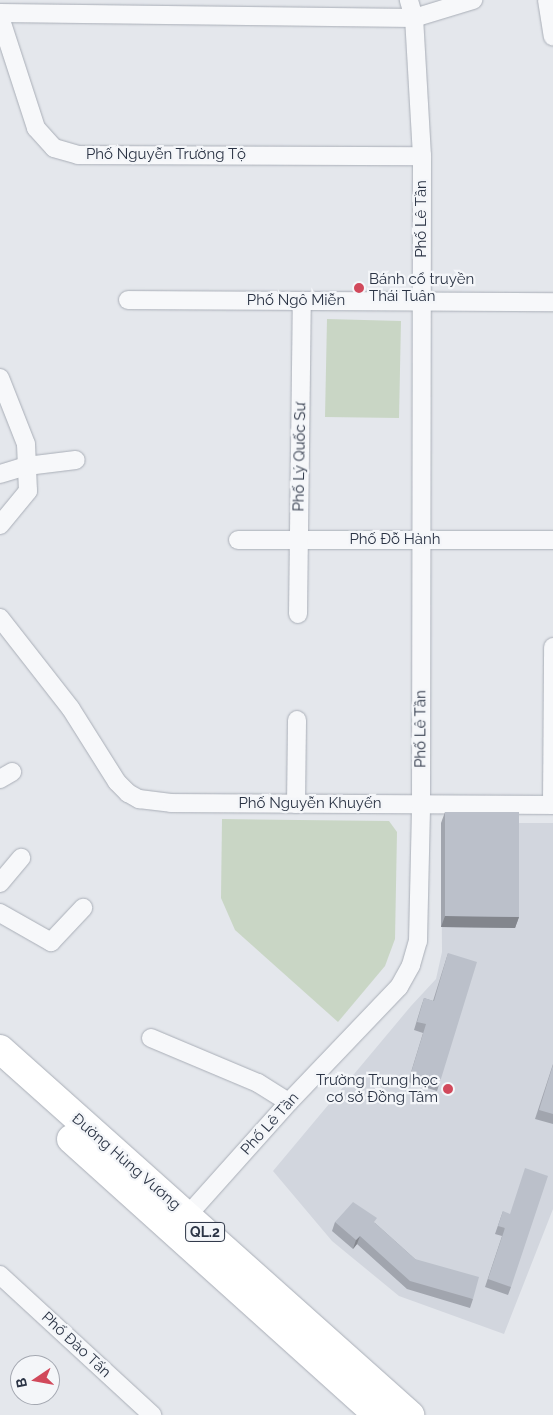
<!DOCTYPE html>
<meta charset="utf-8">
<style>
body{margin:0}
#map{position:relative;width:553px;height:1415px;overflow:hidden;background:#e4e7ec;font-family:Raleway,sans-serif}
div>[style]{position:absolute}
.built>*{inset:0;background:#d2d6de}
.green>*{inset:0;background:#c9d6c5}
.roads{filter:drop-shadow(0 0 1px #a9aeb7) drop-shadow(0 0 1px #a9aeb7)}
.street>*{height:18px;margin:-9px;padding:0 9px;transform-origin:9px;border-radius:9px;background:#f7f8fa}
.primary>*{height:28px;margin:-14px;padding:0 14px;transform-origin:14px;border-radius:14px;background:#fff}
.wall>*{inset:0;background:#a1a5ae}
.shaded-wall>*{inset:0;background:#83868d}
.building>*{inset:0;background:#bbc0ca}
.dots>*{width:14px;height:14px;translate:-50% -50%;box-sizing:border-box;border:2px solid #f4f6f9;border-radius:50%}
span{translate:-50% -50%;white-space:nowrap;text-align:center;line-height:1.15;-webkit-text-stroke:4.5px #f4f6f9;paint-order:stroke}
.shield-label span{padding:1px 4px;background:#f4f6f9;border:1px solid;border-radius:4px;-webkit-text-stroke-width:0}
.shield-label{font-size:14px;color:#2b3445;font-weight:700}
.street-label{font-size:15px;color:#2b3445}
.poi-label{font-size:15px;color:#2b3445}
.left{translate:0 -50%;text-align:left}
.right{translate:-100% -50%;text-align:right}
.north{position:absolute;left:10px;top:1355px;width:50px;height:50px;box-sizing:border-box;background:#f4f6f9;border:1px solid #a4a8b1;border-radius:50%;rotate:258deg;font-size:14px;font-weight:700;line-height:20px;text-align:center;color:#2b3445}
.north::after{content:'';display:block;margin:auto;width:18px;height:22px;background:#d1495b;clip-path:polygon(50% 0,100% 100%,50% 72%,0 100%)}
</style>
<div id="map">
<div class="built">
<i style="clip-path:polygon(441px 823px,553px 823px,553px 1209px,504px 1334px,399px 1296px,332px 1241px,273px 1171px,411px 1006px,436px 979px,442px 952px)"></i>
</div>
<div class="green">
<i style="clip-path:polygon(327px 319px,401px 321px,399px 418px,325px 417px)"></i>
<i style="clip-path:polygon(222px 819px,389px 821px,397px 832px,395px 939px,385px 966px,338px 1022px,235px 930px,221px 898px)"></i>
</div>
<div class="roads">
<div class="street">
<i style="left:547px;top:0;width:37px;rotate:81deg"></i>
<i style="left:0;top:13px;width:414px;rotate:0.7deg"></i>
<i style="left:414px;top:18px;width:62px;rotate:-17deg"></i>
<i style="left:0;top:17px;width:117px;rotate:72deg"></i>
<i style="left:36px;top:128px;width:27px;rotate:48deg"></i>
<i style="left:54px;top:148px;width:25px;rotate:16deg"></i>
<i style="left:78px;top:155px;width:344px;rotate:0.2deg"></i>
<i style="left:128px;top:300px;width:425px;rotate:0.3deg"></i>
<i style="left:0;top:378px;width:71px;rotate:68.5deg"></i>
<i style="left:26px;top:444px;width:47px;rotate:87.6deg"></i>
<i style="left:28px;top:491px;width:44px;rotate:129.5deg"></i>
<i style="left:0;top:474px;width:28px;rotate:-17deg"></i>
<i style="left:27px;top:466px;width:49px;rotate:-7deg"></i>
<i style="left:238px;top:540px;width:315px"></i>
<i style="left:298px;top:614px;width:313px;rotate:-89.3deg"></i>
<i style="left:0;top:618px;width:115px;rotate:52deg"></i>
<i style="left:71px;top:709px;width:86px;rotate:57.8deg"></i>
<i style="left:117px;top:782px;width:16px;rotate:45deg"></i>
<i style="left:128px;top:793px;width:13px;rotate:29deg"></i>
<i style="left:139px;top:799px;width:32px;rotate:7deg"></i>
<i style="left:171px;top:803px;width:382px;rotate:0.3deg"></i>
<i style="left:0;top:779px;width:14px;rotate:-30deg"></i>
<i style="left:296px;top:804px;width:84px;rotate:-89.3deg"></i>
<i style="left:552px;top:805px;width:158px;rotate:-89.6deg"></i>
<i style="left:0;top:883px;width:33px;rotate:-50deg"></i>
<i style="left:0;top:913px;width:59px;rotate:29.6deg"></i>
<i style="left:51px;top:942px;width:47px;rotate:-46.7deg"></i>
<i style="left:151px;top:1038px;width:116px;rotate:22.8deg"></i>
<i style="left:258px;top:1083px;width:36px;rotate:32deg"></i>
<i style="left:187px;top:1216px;width:153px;rotate:-48.2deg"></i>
<i style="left:289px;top:1102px;width:159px;rotate:-46.3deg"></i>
<i style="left:399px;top:987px;width:25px;rotate:-61deg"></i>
<i style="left:411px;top:965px;width:25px;rotate:-74deg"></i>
<i style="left:418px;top:941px;width:136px;rotate:-88.7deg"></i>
<i style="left:421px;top:805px;width:649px;rotate:-89.91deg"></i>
<i style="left:422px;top:156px;width:138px;rotate:-93.3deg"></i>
<i style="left:414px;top:18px;width:19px;rotate:-106deg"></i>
<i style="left:0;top:1275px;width:207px;rotate:42.6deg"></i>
</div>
<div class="primary">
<i style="left:0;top:1049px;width:550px;rotate:41.75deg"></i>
<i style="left:71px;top:1139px;width:413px;rotate:42deg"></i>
</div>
</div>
<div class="wall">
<i style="clip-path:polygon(445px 812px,519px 917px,515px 928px,441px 927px,441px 823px)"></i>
<i style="clip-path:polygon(448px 953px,440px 1082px,437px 1091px,408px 1082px,423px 1033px,414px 1030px,421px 1007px,424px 998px,433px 1001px)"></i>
<i style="clip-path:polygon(553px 1064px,553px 1124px,535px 1119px)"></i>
<i style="clip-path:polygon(503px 1211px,511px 1287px,508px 1295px,485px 1287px,502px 1236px,495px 1234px)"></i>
<i style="clip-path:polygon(335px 1222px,375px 1223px,415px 1259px,473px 1299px,470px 1308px,407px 1289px,357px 1244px,353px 1249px,332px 1231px)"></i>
</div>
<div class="shaded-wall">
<i style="clip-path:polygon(445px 916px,519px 917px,515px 928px,441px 927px)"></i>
<i style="clip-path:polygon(360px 1236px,357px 1244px,353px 1249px,356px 1240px)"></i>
</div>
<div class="building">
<i style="clip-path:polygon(445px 812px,519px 812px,519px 917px,445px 916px)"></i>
<i style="clip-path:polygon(448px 953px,477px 962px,440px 1082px,411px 1073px,426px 1024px,417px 1022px,424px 998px,434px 1001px)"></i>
<i style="clip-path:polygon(553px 1065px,553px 1114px,539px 1110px)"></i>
<i style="clip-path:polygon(525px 1168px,548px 1176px,511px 1287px,488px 1279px,505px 1228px,498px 1226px,503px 1211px,510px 1214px)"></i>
<i style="clip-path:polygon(353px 1202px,377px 1218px,374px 1222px,415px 1259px,479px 1277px,473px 1299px,410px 1281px,360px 1236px,356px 1240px,335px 1222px)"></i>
</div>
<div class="dots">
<i style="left:359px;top:288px;background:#d1495b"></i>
<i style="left:448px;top:1089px;background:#d1495b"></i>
</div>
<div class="shield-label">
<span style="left:205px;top:1232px">QL.2</span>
</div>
<div class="street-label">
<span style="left:166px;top:155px">Phố Nguyễn Trường Tộ</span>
<span style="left:422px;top:219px;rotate:-90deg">Phố Lê Tần</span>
<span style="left:296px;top:301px">Phố Ngô Miễn</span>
<span style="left:300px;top:457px;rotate:-89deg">Phố Lý Quốc Sư</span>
<span style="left:395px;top:540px">Phố Đỗ Hành</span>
<span style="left:421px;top:729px;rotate:-90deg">Phố Lê Tần</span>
<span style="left:310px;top:804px">Phố Nguyễn Khuyến</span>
<span style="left:270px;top:1124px;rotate:-48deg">Phố Lê Tần</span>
<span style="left:126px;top:1162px;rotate:41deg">Đường Hùng Vương</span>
<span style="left:76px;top:1345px;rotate:43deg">Phố Đào Tấn</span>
</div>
<div class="poi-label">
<span class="left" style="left:369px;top:288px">Bánh cổ truyền<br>Thái Tuân</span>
<span class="right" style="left:438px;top:1089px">Trường Trung học<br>cơ sở Đồng Tâm</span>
</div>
<div class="north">B</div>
</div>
